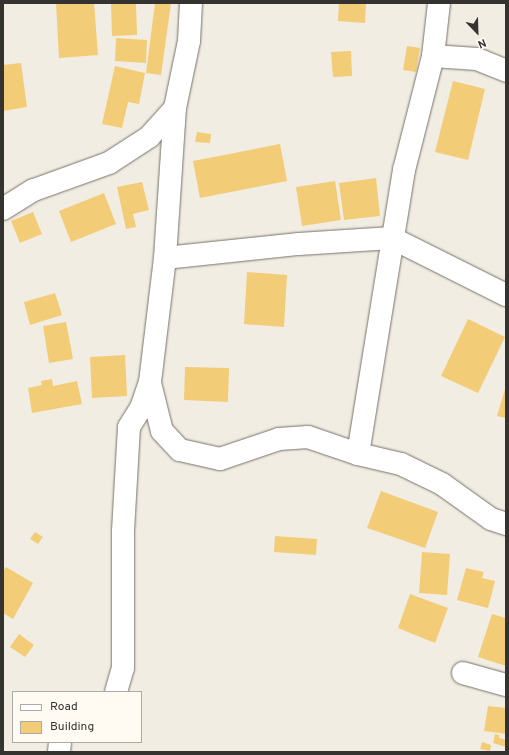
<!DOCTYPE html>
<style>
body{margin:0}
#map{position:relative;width:509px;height:755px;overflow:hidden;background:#f2ede3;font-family:Overpass,sans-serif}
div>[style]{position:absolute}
.building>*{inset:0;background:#f3cc77}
.roads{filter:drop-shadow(0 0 1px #767269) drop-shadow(0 0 1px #767269)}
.minor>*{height:22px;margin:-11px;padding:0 11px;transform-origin:11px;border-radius:11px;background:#fff}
span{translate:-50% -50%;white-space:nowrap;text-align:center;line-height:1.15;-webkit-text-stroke:3px #fffbf3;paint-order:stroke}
.frame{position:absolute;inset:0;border:4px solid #35332f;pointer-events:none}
.legend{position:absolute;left:12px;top:691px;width:130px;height:52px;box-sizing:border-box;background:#fffbf3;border:1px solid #aeaba5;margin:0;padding:5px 7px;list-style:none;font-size:12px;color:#35332f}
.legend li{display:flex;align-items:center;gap:8px;height:20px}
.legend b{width:20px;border:1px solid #aeaba5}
.north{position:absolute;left:457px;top:12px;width:40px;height:40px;-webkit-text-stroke:3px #fffbf3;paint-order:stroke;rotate:157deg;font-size:11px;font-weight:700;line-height:16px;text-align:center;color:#35332f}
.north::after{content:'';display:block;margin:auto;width:14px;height:18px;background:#35332f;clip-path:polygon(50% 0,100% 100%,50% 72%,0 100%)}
</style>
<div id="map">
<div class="building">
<i style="clip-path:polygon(56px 3px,94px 3px,98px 55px,59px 58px)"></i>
<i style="clip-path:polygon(111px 3px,136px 3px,137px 35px,112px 36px)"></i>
<i style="clip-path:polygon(155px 3px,171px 3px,161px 75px,146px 73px)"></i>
<i style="clip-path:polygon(339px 3px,366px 3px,365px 23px,338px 21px)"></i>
<i style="clip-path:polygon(116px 38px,147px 40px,146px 63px,115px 61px)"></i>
<i style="clip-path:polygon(407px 46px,420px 48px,416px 72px,403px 70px)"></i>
<i style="clip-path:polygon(351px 51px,352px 76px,333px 77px,331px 52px)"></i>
<i style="clip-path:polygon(21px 63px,27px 107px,3px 111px,3px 65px)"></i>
<i style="clip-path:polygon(115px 66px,145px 73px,139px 104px,128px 102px,122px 128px,102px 124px)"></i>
<i style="clip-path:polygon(453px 81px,485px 89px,468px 160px,435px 152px)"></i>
<i style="clip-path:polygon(197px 132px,211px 134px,210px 143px,195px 142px)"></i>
<i style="clip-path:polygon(280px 144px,287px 181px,200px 198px,193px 161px)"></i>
<i style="clip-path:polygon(376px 178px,380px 216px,344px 220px,339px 183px)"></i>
<i style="clip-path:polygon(335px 181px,341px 220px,302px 226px,296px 187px)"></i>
<i style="clip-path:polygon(142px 182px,149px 210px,133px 214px,136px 227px,126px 229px,117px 187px)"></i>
<i style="clip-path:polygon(104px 193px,116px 224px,71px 242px,59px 211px)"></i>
<i style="clip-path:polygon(33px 212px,42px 234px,20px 243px,11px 221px)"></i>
<i style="clip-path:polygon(247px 272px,287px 275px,284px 327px,244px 324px)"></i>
<i style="clip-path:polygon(55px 293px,62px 315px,30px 325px,24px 302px)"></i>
<i style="clip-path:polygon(468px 319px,505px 337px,478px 393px,441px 376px)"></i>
<i style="clip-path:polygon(66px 322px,73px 359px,49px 363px,43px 326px)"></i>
<i style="clip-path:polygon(125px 355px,127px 396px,92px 398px,90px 357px)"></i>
<i style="clip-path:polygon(185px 367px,229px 368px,228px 402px,184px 400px)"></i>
<i style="clip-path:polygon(52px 379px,53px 386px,77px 381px,82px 404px,32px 413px,28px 388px,42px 385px,41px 381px)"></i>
<i style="clip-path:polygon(506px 386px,506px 418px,497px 416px)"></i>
<i style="clip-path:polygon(381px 491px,438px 512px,425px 548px,367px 528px)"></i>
<i style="clip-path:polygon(35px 532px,43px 537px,38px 544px,30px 539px)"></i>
<i style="clip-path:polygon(275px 536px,317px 539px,316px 555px,274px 552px)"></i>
<i style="clip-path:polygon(422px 552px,450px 554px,447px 595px,419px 593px)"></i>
<i style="clip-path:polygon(6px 567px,33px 583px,13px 619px,3px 613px,3px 572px)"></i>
<i style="clip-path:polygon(466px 568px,484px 572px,482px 578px,495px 581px,488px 608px,457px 600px)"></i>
<i style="clip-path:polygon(410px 594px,448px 608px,435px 643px,398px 628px)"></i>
<i style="clip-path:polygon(492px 614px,506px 618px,506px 666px,478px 657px)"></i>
<i style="clip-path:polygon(19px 634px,34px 645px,25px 657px,10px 647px)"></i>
<i style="clip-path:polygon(488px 706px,506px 708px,506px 734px,484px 731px)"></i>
<i style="clip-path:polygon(495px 734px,499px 735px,499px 738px,506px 740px,506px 747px,493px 743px)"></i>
<i style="clip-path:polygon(482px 742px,491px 745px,490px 751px,480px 749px)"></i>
</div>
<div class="roads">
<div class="minor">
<i style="left:433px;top:56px;width:44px;rotate:3.9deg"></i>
<i style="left:477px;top:59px;width:31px;rotate:22deg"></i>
<i style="left:3px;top:209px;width:36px;rotate:-32deg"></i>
<i style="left:34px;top:190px;width:80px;rotate:-19.8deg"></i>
<i style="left:109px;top:163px;width:48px;rotate:-33deg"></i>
<i style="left:149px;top:137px;width:39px;rotate:-48deg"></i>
<i style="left:175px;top:108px;width:68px;rotate:-78.2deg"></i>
<i style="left:189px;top:41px;width:38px;rotate:-87deg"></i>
<i style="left:165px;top:258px;width:135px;rotate:-6deg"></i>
<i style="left:299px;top:244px;width:93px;rotate:-3.7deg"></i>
<i style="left:392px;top:238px;width:127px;rotate:26.6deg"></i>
<i style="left:150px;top:383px;width:49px;rotate:76deg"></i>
<i style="left:162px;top:431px;width:26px;rotate:47deg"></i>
<i style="left:180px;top:450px;width:41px;rotate:12.7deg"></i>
<i style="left:220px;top:459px;width:62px;rotate:-18.7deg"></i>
<i style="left:279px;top:439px;width:29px;rotate:-4deg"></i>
<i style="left:308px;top:437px;width:53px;rotate:18.8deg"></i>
<i style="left:358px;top:454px;width:44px;rotate:13.1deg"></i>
<i style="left:401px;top:464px;width:46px;rotate:26deg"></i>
<i style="left:442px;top:484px;width:60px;rotate:35.5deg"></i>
<i style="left:491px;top:519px;width:16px;rotate:18deg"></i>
<i style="left:358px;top:454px;width:288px;rotate:-80.8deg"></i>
<i style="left:404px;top:170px;width:118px;rotate:-75.7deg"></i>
<i style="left:433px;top:56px;width:53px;rotate:-83.5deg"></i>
<i style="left:463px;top:673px;width:45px;rotate:15.6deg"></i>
<i style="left:116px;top:692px;width:25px;rotate:-74deg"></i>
<i style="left:123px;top:668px;width:137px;rotate:-90deg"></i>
<i style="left:123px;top:531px;width:104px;rotate:-86.7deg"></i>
<i style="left:129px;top:427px;width:22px;rotate:-58deg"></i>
<i style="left:141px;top:408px;width:28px;rotate:-71deg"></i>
<i style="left:150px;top:382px;width:125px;rotate:-83.1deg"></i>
<i style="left:165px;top:258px;width:150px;rotate:-86.2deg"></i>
<i style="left:59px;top:752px;width:10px;rotate:-84deg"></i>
</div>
</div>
<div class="frame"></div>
<ul class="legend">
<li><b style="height:5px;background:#fff"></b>Road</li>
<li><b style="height:11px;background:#f3cc77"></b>Building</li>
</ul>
<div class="north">N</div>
</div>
